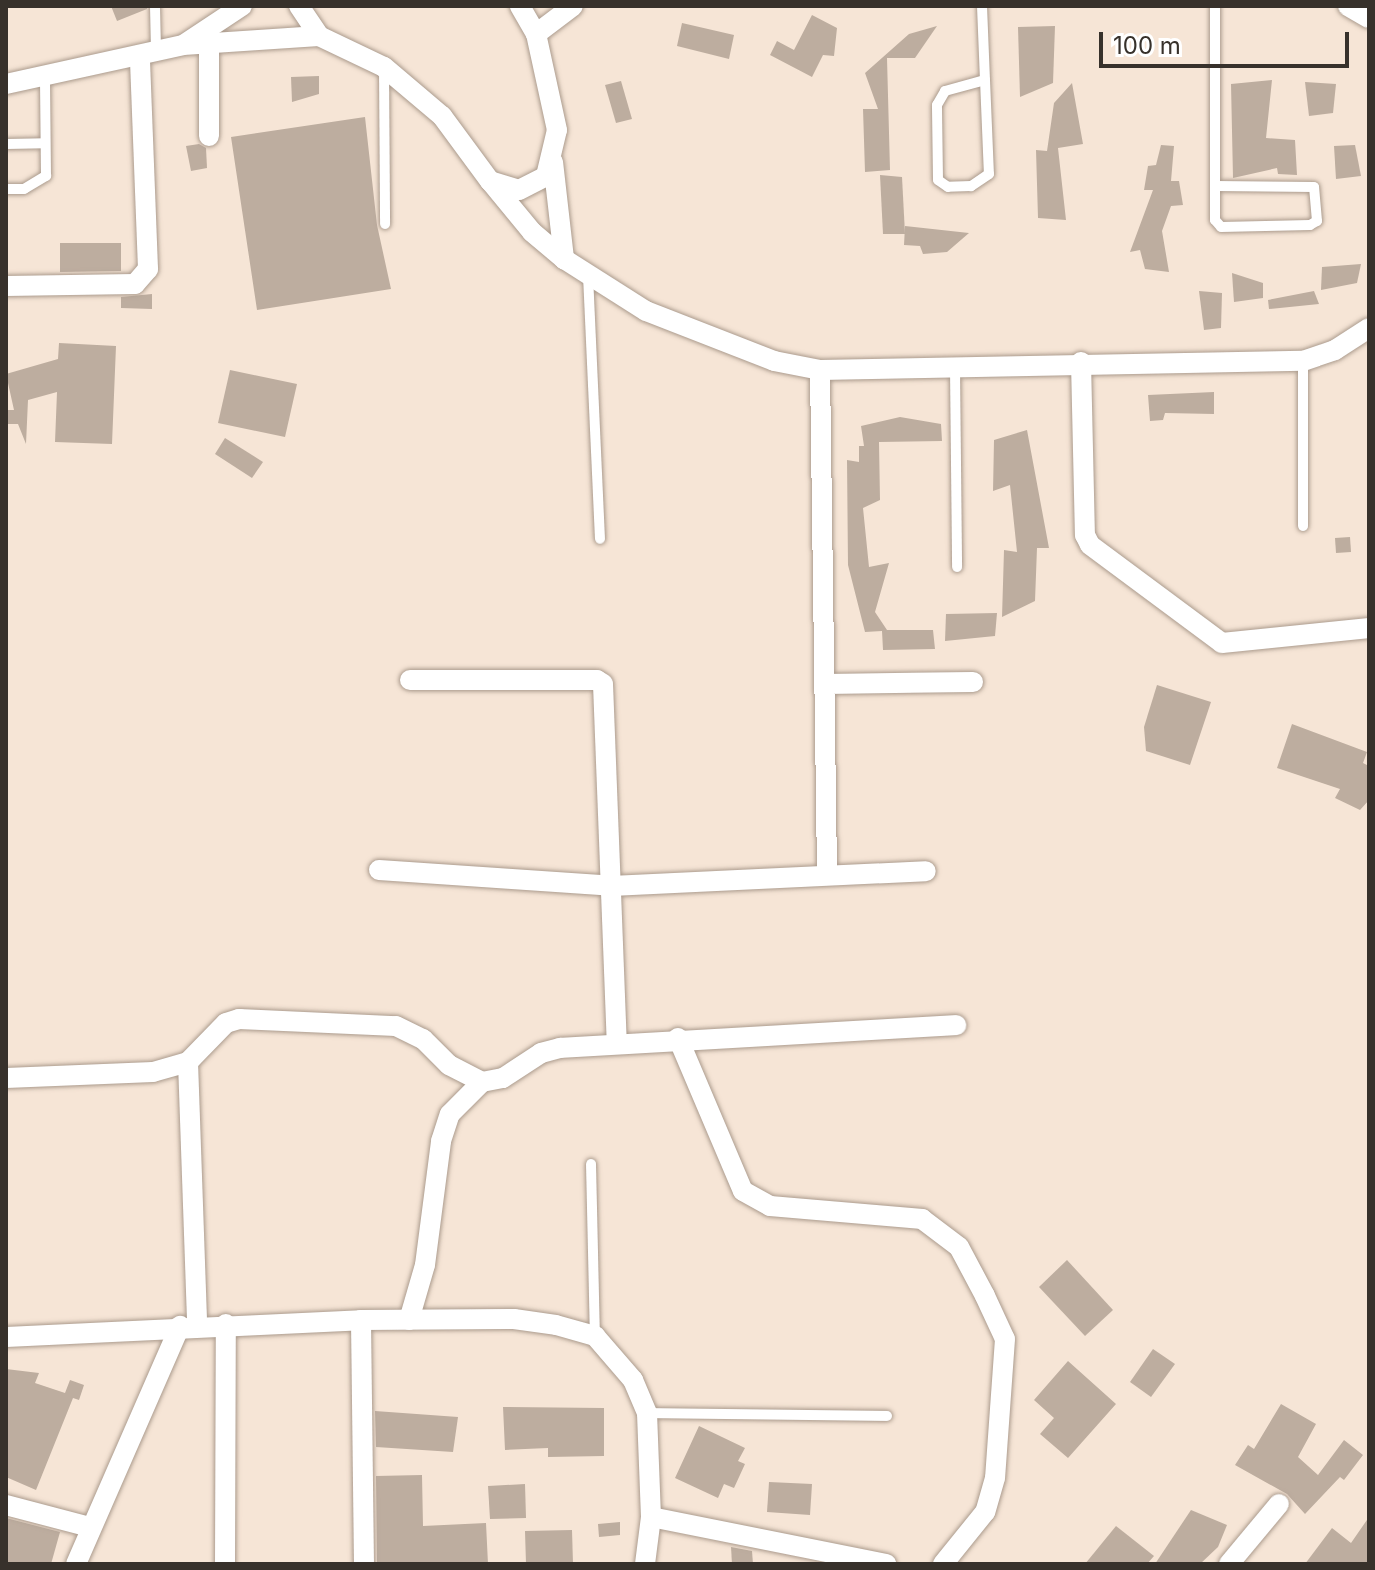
<!DOCTYPE html>
<style>
body{margin:0}
#map{position:relative;width:1375px;height:1570px;overflow:hidden;background:#f6e5d6;font-family:Inter,sans-serif}
div>[style]{position:absolute}
.building>*{inset:0;background:#bdad9f}
.roads{filter:drop-shadow(0 0 2px #ab9b8d) drop-shadow(0 0 2px #ab9b8d)}
.lane>*{height:10px;margin:-5px;padding:0 5px;transform-origin:5px;border-radius:5px;background:#fff}
.street>*{height:20px;margin:-10px;padding:0 10px;transform-origin:10px;border-radius:10px;background:#fff}
span{translate:-50% -50%;white-space:nowrap;text-align:center;line-height:1.15;-webkit-text-stroke:6px #fff;paint-order:stroke}
.frame{position:absolute;inset:0;border:8px solid #37312b;pointer-events:none}
.scale{position:absolute;left:1099px;top:32px;width:250px;height:36px;box-sizing:border-box;border:4px solid #37312b;border-top:0;padding-left:10px;font-size:24px;line-height:28px;white-space:nowrap;color:#37312b;-webkit-text-stroke:6px #fff;paint-order:stroke}
</style>
<div id="map">
<div class="building">
<i style="clip-path:polygon(111px 6px,147px 6px,147px 9px,117px 21px)"></i>
<i style="clip-path:polygon(812px 15px,837px 28px,834px 56px,823px 55px,812px 77px,770px 55px,777px 41px,794px 50px)"></i>
<i style="clip-path:polygon(682px 23px,734px 35px,729px 59px,677px 46px)"></i>
<i style="clip-path:polygon(937px 26px,915px 58px,887px 58px,890px 170px,865px 172px,863px 109px,878px 109px,865px 73px,909px 34px)"></i>
<i style="clip-path:polygon(1055px 26px,1053px 83px,1020px 97px,1018px 27px)"></i>
<i style="clip-path:polygon(319px 76px,319px 94px,292px 102px,291px 77px)"></i>
<i style="clip-path:polygon(1272px 80px,1266px 138px,1295px 140px,1297px 175px,1278px 174px,1277px 168px,1233px 178px,1231px 84px)"></i>
<i style="clip-path:polygon(621px 81px,632px 119px,616px 123px,605px 85px)"></i>
<i style="clip-path:polygon(1305px 82px,1336px 84px,1333px 113px,1309px 116px)"></i>
<i style="clip-path:polygon(1072px 83px,1083px 144px,1058px 148px,1066px 220px,1038px 218px,1036px 150px,1047px 151px,1054px 103px)"></i>
<i style="clip-path:polygon(365px 117px,377px 225px,391px 289px,257px 310px,231px 137px)"></i>
<i style="clip-path:polygon(199px 144px,206px 148px,207px 168px,191px 171px,186px 146px)"></i>
<i style="clip-path:polygon(1161px 145px,1174px 146px,1171px 181px,1179px 181px,1183px 205px,1171px 206px,1162px 231px,1169px 272px,1145px 269px,1140px 250px,1130px 252px,1153px 190px,1144px 190px,1148px 166px,1156px 165px)"></i>
<i style="clip-path:polygon(1355px 145px,1361px 176px,1336px 179px,1334px 146px)"></i>
<i style="clip-path:polygon(880px 175px,902px 177px,905px 234px,883px 234px)"></i>
<i style="clip-path:polygon(905px 226px,969px 233px,947px 252px,923px 254px,920px 246px,904px 245px)"></i>
<i style="clip-path:polygon(60px 243px,121px 243px,121px 271px,60px 272px)"></i>
<i style="clip-path:polygon(1361px 264px,1357px 283px,1321px 290px,1322px 267px)"></i>
<i style="clip-path:polygon(1232px 273px,1263px 283px,1263px 298px,1234px 302px)"></i>
<i style="clip-path:polygon(1199px 291px,1222px 293px,1221px 328px,1204px 330px)"></i>
<i style="clip-path:polygon(1314px 291px,1319px 304px,1269px 309px,1268px 300px)"></i>
<i style="clip-path:polygon(152px 294px,152px 309px,121px 308px,121px 297px)"></i>
<i style="clip-path:polygon(59px 343px,116px 346px,112px 444px,55px 442px,57px 392px,28px 400px,26px 444px,18px 424px,6px 424px,6px 410px,14px 410px,6px 374px,58px 359px)"></i>
<i style="clip-path:polygon(230px 370px,297px 384px,285px 437px,218px 423px)"></i>
<i style="clip-path:polygon(1214px 392px,1214px 414px,1165px 413px,1163px 420px,1150px 421px,1148px 395px)"></i>
<i style="clip-path:polygon(900px 417px,941px 424px,942px 441px,879px 442px,880px 500px,863px 508px,869px 567px,889px 563px,875px 612px,887px 630px,933px 630px,935px 649px,883px 650px,882px 631px,865px 632px,848px 565px,847px 460px,859px 462px,859px 446px,864px 446px,861px 426px)"></i>
<i style="clip-path:polygon(1027px 430px,1049px 548px,1037px 548px,1035px 601px,1002px 617px,1004px 550px,1017px 552px,1010px 485px,993px 491px,994px 440px)"></i>
<i style="clip-path:polygon(225px 438px,263px 462px,252px 478px,215px 454px)"></i>
<i style="clip-path:polygon(1350px 537px,1351px 552px,1336px 553px,1335px 538px)"></i>
<i style="clip-path:polygon(997px 613px,995px 636px,945px 641px,946px 614px)"></i>
<i style="clip-path:polygon(1157px 685px,1211px 702px,1190px 765px,1146px 751px,1144px 727px)"></i>
<i style="clip-path:polygon(1292px 724px,1367px 752px,1363px 763px,1369px 766px,1369px 800px,1360px 810px,1335px 798px,1340px 789px,1277px 768px)"></i>
<i style="clip-path:polygon(1067px 1260px,1113px 1310px,1085px 1336px,1039px 1287px)"></i>
<i style="clip-path:polygon(1153px 1349px,1175px 1364px,1151px 1397px,1130px 1382px)"></i>
<i style="clip-path:polygon(1068px 1361px,1116px 1404px,1068px 1458px,1040px 1434px,1054px 1418px,1034px 1400px)"></i>
<i style="clip-path:polygon(6px 1369px,39px 1373px,35px 1383px,65px 1393px,70px 1380px,84px 1385px,79px 1400px,73px 1398px,36px 1490px,6px 1477px)"></i>
<i style="clip-path:polygon(1281px 1404px,1316px 1424px,1298px 1457px,1318px 1475px,1344px 1440px,1363px 1455px,1344px 1480px,1340px 1477px,1305px 1514px,1287px 1494px,1235px 1465px,1248px 1445px,1254px 1449px)"></i>
<i style="clip-path:polygon(503px 1407px,604px 1408px,604px 1456px,548px 1457px,548px 1448px,505px 1450px)"></i>
<i style="clip-path:polygon(375px 1411px,458px 1417px,453px 1452px,376px 1447px)"></i>
<i style="clip-path:polygon(699px 1426px,745px 1448px,738px 1461px,745px 1464px,734px 1488px,724px 1484px,718px 1498px,675px 1478px)"></i>
<i style="clip-path:polygon(422px 1475px,423px 1526px,486px 1523px,488px 1564px,377px 1564px,376px 1476px)"></i>
<i style="clip-path:polygon(769px 1482px,812px 1484px,810px 1515px,767px 1512px)"></i>
<i style="clip-path:polygon(525px 1484px,526px 1518px,490px 1519px,488px 1486px)"></i>
<i style="clip-path:polygon(1191px 1510px,1227px 1525px,1218px 1547px,1200px 1564px,1155px 1564px)"></i>
<i style="clip-path:polygon(1369px 1517px,1369px 1564px,1305px 1564px,1332px 1528px,1351px 1543px)"></i>
<i style="clip-path:polygon(6px 1518px,60px 1532px,51px 1564px,6px 1564px)"></i>
<i style="clip-path:polygon(620px 1522px,620px 1535px,599px 1537px,598px 1524px)"></i>
<i style="clip-path:polygon(1116px 1526px,1154px 1556px,1147px 1564px,1085px 1564px)"></i>
<i style="clip-path:polygon(572px 1530px,573px 1564px,526px 1564px,525px 1531px)"></i>
<i style="clip-path:polygon(731px 1547px,752px 1551px,753px 1564px,732px 1564px)"></i>
</div>
<div class="roads">
<div class="lane">
<i style="left:155px;top:6px;width:45px;rotate:88.7deg"></i>
<i style="left:982px;top:6px;width:74px;rotate:87.7deg"></i>
<i style="left:985px;top:80px;width:94px;rotate:87.6deg"></i>
<i style="left:989px;top:174px;width:22px;rotate:146deg"></i>
<i style="left:971px;top:186px;width:23px;rotate:178deg"></i>
<i style="left:948px;top:187px;width:12px;rotate:-145deg"></i>
<i style="left:938px;top:180px;width:75px;rotate:-90.8deg"></i>
<i style="left:937px;top:105px;width:16px;rotate:-60deg"></i>
<i style="left:945px;top:91px;width:41px;rotate:-15.4deg"></i>
<i style="left:1215px;top:6px;width:214px;rotate:90deg"></i>
<i style="left:1215px;top:220px;width:9px;rotate:49deg"></i>
<i style="left:1221px;top:227px;width:89px;rotate:-1.3deg"></i>
<i style="left:1310px;top:225px;width:8px;rotate:-30deg"></i>
<i style="left:1317px;top:221px;width:34px;rotate:-95deg"></i>
<i style="left:1314px;top:187px;width:99px;rotate:-179.4deg"></i>
<i style="left:384px;top:69px;width:155px;rotate:89.6deg"></i>
<i style="left:6px;top:144px;width:39px;rotate:-1deg"></i>
<i style="left:6px;top:189px;width:18px"></i>
<i style="left:24px;top:189px;width:26px;rotate:-31deg"></i>
<i style="left:46px;top:176px;width:100px;rotate:-90.6deg"></i>
<i style="left:588px;top:275px;width:264px;rotate:87.4deg"></i>
<i style="left:1303px;top:361px;width:165px;rotate:90deg"></i>
<i style="left:955px;top:368px;width:199px;rotate:89.4deg"></i>
<i style="left:591px;top:1164px;width:172px;rotate:88.7deg"></i>
<i style="left:647px;top:1413px;width:240px;rotate:0.7deg"></i>
</div>
<div class="street">
<i style="left:299px;top:6px;width:36px;rotate:56deg"></i>
<i style="left:319px;top:36px;width:72px;rotate:25.5deg"></i>
<i style="left:384px;top:67px;width:76px;rotate:40.2deg"></i>
<i style="left:442px;top:116px;width:81px;rotate:53.6deg"></i>
<i style="left:490px;top:181px;width:30px;rotate:17deg"></i>
<i style="left:519px;top:190px;width:30px;rotate:-27deg"></i>
<i style="left:546px;top:176px;width:47px;rotate:-76.6deg"></i>
<i style="left:557px;top:130px;width:98px;rotate:-102.3deg"></i>
<i style="left:536px;top:34px;width:32px;rotate:-120deg"></i>
<i style="left:1348px;top:6px;width:24px;rotate:30deg"></i>
<i style="left:536px;top:34px;width:46px;rotate:-37.1deg"></i>
<i style="left:186px;top:43px;width:67px;rotate:-33.5deg"></i>
<i style="left:6px;top:84px;width:181px;rotate:-12.4deg"></i>
<i style="left:183px;top:45px;width:136px;rotate:-3.8deg"></i>
<i style="left:209px;top:136px;width:94px;rotate:-90deg"></i>
<i style="left:553px;top:162px;width:98px;rotate:83.5deg"></i>
<i style="left:490px;top:181px;width:66px;rotate:50.5deg"></i>
<i style="left:532px;top:232px;width:42px;rotate:40.2deg"></i>
<i style="left:564px;top:259px;width:97px;rotate:32.4deg"></i>
<i style="left:646px;top:311px;width:137px;rotate:21.3deg"></i>
<i style="left:774px;top:361px;width:47px;rotate:11.1deg"></i>
<i style="left:820px;top:370px;width:483px;rotate:-1.1deg"></i>
<i style="left:1303px;top:361px;width:34px;rotate:-19deg"></i>
<i style="left:1335px;top:350px;width:40px;rotate:-32.9deg"></i>
<i style="left:6px;top:286px;width:129px;rotate:-0.9deg"></i>
<i style="left:135px;top:284px;width:20px;rotate:-49deg"></i>
<i style="left:148px;top:269px;width:212px;rotate:-92.2deg"></i>
<i style="left:1081px;top:362px;width:173px;rotate:88.7deg"></i>
<i style="left:1085px;top:535px;width:11px;rotate:63deg"></i>
<i style="left:1090px;top:545px;width:164px;rotate:36.6deg"></i>
<i style="left:1222px;top:643px;width:148px;rotate:-5.8deg"></i>
<i style="left:820px;top:370px;width:503px;rotate:89.2deg"></i>
<i style="left:410px;top:680px;width:187px"></i>
<i style="left:597px;top:680px;width:7px;rotate:34deg"></i>
<i style="left:603px;top:684px;width:357px;rotate:87.8deg"></i>
<i style="left:825px;top:684px;width:148px;rotate:-0.8deg"></i>
<i style="left:379px;top:870px;width:233px;rotate:3.9deg"></i>
<i style="left:611px;top:886px;width:315px;rotate:-2.7deg"></i>
<i style="left:678px;top:1038px;width:166px;rotate:67deg"></i>
<i style="left:743px;top:1191px;width:31px;rotate:29deg"></i>
<i style="left:770px;top:1206px;width:153px;rotate:4.9deg"></i>
<i style="left:922px;top:1219px;width:46px;rotate:37.1deg"></i>
<i style="left:959px;top:1247px;width:55px;rotate:62deg"></i>
<i style="left:985px;top:1296px;width:47px;rotate:65.1deg"></i>
<i style="left:1005px;top:1339px;width:139px;rotate:94.1deg"></i>
<i style="left:995px;top:1478px;width:35px;rotate:106deg"></i>
<i style="left:985px;top:1512px;width:67px;rotate:128.9deg"></i>
<i style="left:188px;top:1062px;width:264px;rotate:88deg"></i>
<i style="left:6px;top:1078px;width:147px;rotate:-2.3deg"></i>
<i style="left:153px;top:1072px;width:36px;rotate:-16deg"></i>
<i style="left:188px;top:1062px;width:54px;rotate:-45.7deg"></i>
<i style="left:226px;top:1023px;width:14px;rotate:-17deg"></i>
<i style="left:239px;top:1019px;width:157px;rotate:2.6deg"></i>
<i style="left:396px;top:1026px;width:30px;rotate:26deg"></i>
<i style="left:423px;top:1039px;width:37px;rotate:45deg"></i>
<i style="left:449px;top:1065px;width:37px;rotate:27deg"></i>
<i style="left:482px;top:1082px;width:21px;rotate:-11deg"></i>
<i style="left:503px;top:1078px;width:45px;rotate:-33.3deg"></i>
<i style="left:541px;top:1053px;width:20px;rotate:-15deg"></i>
<i style="left:560px;top:1048px;width:397px;rotate:-3.3deg"></i>
<i style="left:361px;top:1320px;width:244px;rotate:89.3deg"></i>
<i style="left:409px;top:1320px;width:57px;rotate:-73.8deg"></i>
<i style="left:425px;top:1265px;width:125px;rotate:-82.6deg"></i>
<i style="left:441px;top:1141px;width:28px;rotate:-72deg"></i>
<i style="left:450px;top:1114px;width:45px;rotate:-45deg"></i>
<i style="left:6px;top:1337px;width:355px;rotate:-2.7deg"></i>
<i style="left:361px;top:1320px;width:153px;rotate:-0.4deg"></i>
<i style="left:514px;top:1319px;width:42px;rotate:8.1deg"></i>
<i style="left:556px;top:1325px;width:41px;rotate:15.8deg"></i>
<i style="left:595px;top:1336px;width:58px;rotate:49.2deg"></i>
<i style="left:633px;top:1380px;width:36px;rotate:67deg"></i>
<i style="left:647px;top:1413px;width:104px;rotate:87.8deg"></i>
<i style="left:651px;top:1517px;width:240px;rotate:11.3deg"></i>
<i style="left:6px;top:1505px;width:87px;rotate:14.7deg"></i>
<i style="left:76px;top:1564px;width:260px;rotate:-66.4deg"></i>
<i style="left:225px;top:1564px;width:240px;rotate:-89.8deg"></i>
<i style="left:645px;top:1564px;width:47px;rotate:-82.7deg"></i>
<i style="left:1229px;top:1564px;width:78px;rotate:-50.2deg"></i>
</div>
</div>
<div class="frame"></div>
<div class="scale">100 m</div>
</div>
